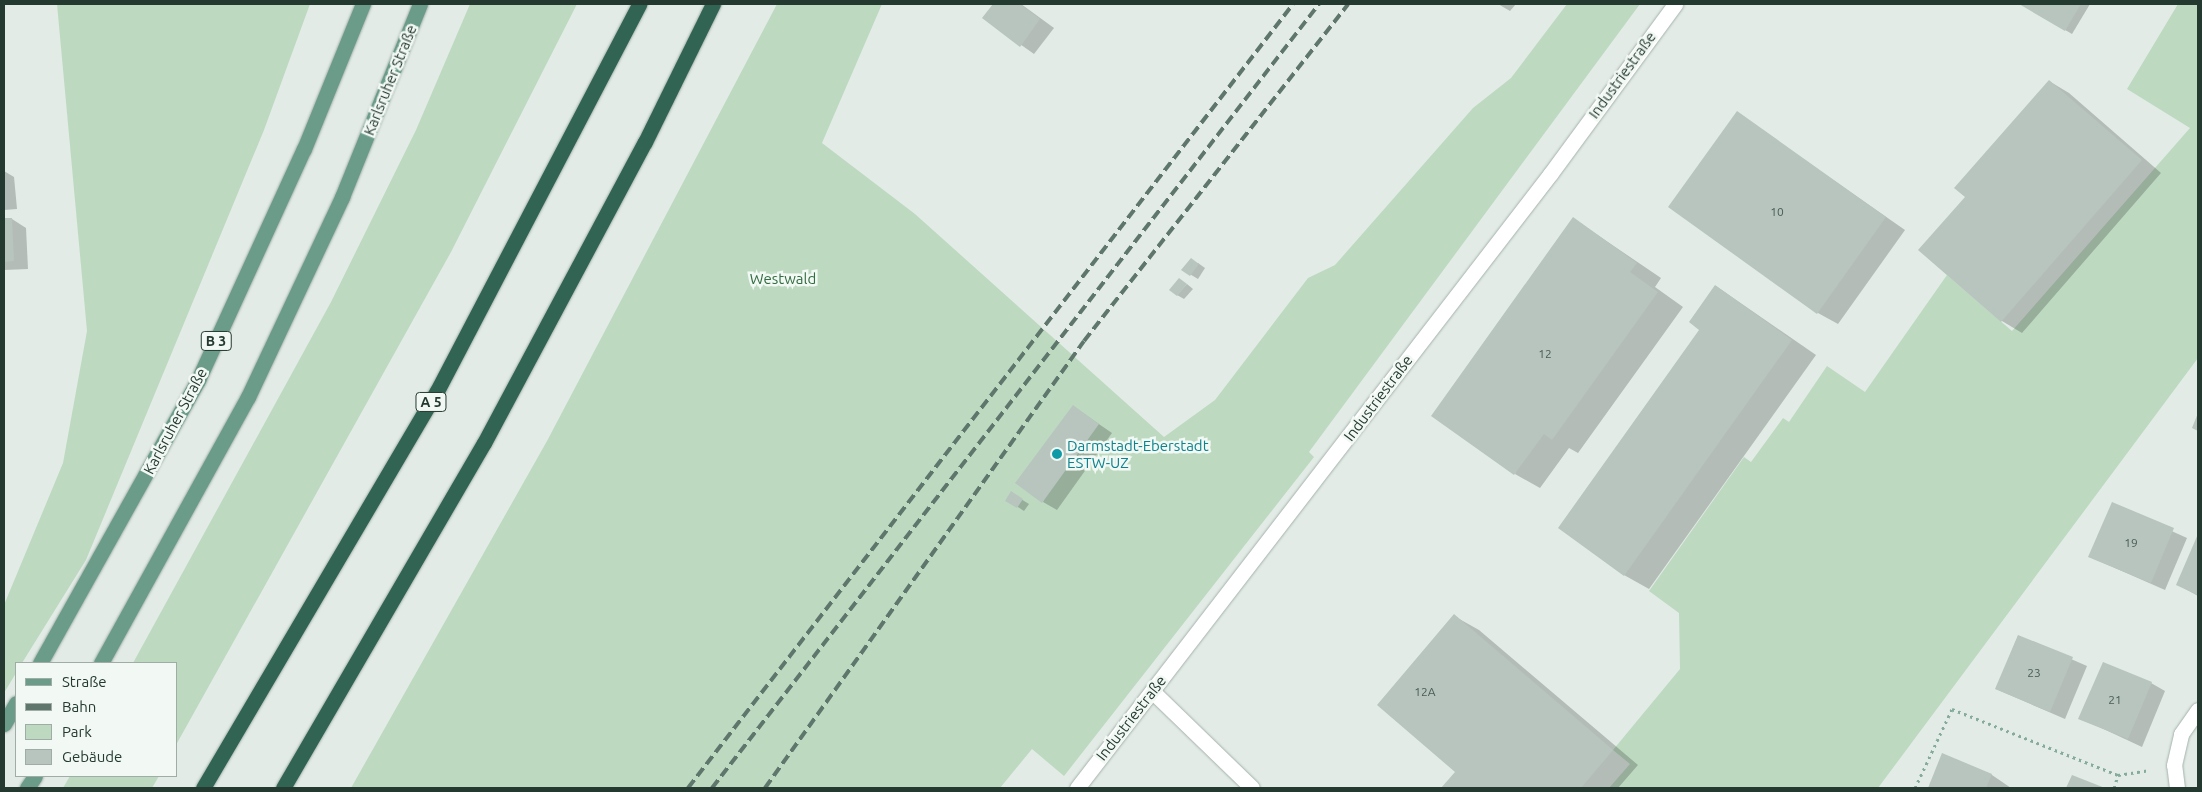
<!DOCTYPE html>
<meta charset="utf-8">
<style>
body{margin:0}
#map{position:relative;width:2202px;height:792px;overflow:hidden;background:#e2ebe6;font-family:Ubuntu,sans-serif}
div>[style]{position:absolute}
.green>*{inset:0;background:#bddac1}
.shadow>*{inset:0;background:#0003}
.building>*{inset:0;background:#b7c5be}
.path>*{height:3px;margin-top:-1.5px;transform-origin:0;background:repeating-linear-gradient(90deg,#85ab9a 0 2.5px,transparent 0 6.5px)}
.roads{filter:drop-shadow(0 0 1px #a5b2ac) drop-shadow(0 0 1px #a5b2ac)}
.service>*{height:15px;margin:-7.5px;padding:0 7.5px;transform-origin:7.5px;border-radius:7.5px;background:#fff}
.minor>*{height:15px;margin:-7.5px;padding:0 7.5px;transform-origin:7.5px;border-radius:7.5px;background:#fff}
.primary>*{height:15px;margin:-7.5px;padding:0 7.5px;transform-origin:7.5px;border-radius:7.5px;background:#6a9c89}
.motorway>*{height:15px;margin:-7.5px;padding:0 7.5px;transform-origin:7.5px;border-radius:7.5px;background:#326453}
.rail>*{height:4px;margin-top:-2px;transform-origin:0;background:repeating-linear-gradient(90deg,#5e766c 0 10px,transparent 0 15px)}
.dots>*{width:14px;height:14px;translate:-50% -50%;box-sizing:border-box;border:2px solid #f2f8f4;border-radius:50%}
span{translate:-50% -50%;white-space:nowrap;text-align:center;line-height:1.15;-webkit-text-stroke:5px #f2f8f4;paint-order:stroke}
.number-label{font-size:12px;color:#495d54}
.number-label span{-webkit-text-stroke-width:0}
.shield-label span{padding:1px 4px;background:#f2f8f4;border:1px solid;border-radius:4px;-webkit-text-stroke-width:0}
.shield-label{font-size:14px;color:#243a31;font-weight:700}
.street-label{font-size:15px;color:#243a31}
.park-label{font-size:15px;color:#326d41}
.culture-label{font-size:15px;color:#0d838f}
.left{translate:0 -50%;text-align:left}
.frame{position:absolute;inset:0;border:5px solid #243a31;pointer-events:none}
.legend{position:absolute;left:15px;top:662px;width:162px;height:115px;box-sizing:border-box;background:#f2f8f4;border:1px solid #a0aca6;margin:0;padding:6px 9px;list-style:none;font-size:15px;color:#243a31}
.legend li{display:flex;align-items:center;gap:10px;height:25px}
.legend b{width:25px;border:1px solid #a0aca6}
</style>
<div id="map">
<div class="green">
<i style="clip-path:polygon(57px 4px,310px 4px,264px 130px,86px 560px,22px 663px,16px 663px,16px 673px,4px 693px,4px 605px,63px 463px,87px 331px)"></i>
<i style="clip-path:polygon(470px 4px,577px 4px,451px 252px,176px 745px,176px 663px,133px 663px,331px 302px,416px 130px)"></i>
<i style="clip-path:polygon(777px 4px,882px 4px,822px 143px,915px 214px,1164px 437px,1215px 400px,1308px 278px,1335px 265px,1473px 108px,1511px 78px,1567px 4px,1640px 4px,1309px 452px,1314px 457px,1064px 776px,1032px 749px,1000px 788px,351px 788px,547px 441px)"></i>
<i style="clip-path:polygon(2178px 4px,2198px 4px,2198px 358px,1878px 788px,1609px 788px,1630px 764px,1613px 750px,1680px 669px,1679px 613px,1649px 591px,1744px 457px,1751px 462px,1783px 418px,1789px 422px,1827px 366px,1865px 392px,1947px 275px,2012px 331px,2190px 128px,2127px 89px)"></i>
<i style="clip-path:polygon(70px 776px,159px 776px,152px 788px,63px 788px)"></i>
</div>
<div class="shadow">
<i style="clip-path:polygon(994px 4px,1021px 4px,1054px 28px,1034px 54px,983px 18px)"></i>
<i style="clip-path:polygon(1498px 4px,1516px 4px,1510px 11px)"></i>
<i style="clip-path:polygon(2021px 4px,2090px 4px,2072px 34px)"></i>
<i style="clip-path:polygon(2049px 81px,2069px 93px,2161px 173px,2022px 333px,2002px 321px,1920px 250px,1966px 197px)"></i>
<i style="clip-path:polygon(1737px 113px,1905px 230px,1838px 324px,1818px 313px)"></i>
<i style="clip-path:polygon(4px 171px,14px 177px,17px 209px,4px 210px)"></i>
<i style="clip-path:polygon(12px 219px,26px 228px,28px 269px,4px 270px,4px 220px)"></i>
<i style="clip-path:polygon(1574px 219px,1661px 278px,1655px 287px,1683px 307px,1578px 453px,1569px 448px,1540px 488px,1515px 474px)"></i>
<i style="clip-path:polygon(1198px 263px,1205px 268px,1198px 279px,1183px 270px)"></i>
<i style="clip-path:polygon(1187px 284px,1193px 289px,1184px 299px,1177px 295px)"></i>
<i style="clip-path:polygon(1716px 286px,1816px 355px,1649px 589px,1624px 575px)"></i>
<i style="clip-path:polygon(1074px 407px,1112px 433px,1057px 510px,1043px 502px)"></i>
<i style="clip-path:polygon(1011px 493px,1029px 504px,1024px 511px,1007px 500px)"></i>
<i style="clip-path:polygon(2112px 504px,2187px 538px,2165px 590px,2090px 557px)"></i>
<i style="clip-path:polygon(2198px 539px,2198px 596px,2178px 585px)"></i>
<i style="clip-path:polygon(1454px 616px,1479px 630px,1638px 765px,1618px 788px,1442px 788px,1457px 771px)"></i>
<i style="clip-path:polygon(2018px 636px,2087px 666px,2065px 719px,1996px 689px)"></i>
<i style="clip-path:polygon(2151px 683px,2165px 691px,2142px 747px,2080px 718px)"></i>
<i style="clip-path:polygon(1942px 755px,1992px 775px,2011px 788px,1931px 788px)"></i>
</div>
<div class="building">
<i style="clip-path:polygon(993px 4px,1020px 4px,1040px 19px,1020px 47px,982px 18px)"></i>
<i style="clip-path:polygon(2019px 4px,2081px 4px,2065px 31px)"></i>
<i style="clip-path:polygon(2049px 80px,2142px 160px,2001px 322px,1918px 250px,1965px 197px,1954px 188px)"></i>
<i style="clip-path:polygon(1737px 111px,1886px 217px,1817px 314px,1668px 207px)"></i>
<i style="clip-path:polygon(1573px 217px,1637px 263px,1630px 272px,1658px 292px,1552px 440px,1544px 434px,1514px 475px,1431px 416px)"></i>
<i style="clip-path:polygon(4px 218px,12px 218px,14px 261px,4px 262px)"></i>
<i style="clip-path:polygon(1191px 258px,1199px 264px,1190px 276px,1181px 270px)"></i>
<i style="clip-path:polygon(1179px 278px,1187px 284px,1177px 296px,1169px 290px)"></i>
<i style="clip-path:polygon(1715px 285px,1792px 340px,1624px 576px,1558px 528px,1699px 330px,1689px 322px)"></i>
<i style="clip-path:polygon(1073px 405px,1099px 424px,1042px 503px,1015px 483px)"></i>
<i style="clip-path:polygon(2198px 413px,2198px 431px,2192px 428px)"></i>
<i style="clip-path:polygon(1011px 491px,1023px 499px,1017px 508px,1005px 501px)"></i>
<i style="clip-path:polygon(2112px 502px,2174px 528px,2151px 583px,2088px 557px)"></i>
<i style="clip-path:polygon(2198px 534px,2198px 595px,2176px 585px)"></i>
<i style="clip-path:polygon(1454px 614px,1613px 750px,1581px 788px,1441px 788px,1455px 772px,1377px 705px)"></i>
<i style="clip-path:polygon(2018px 635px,2073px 657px,2050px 712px,1995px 689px)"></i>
<i style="clip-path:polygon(2103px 662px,2152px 682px,2128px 739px,2078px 719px)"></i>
<i style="clip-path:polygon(1942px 753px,1992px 774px,1986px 788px,1928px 788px)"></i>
<i style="clip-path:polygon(2072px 775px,2105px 788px,2066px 788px)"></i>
</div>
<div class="path">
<i style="left:1915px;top:788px;width:87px;rotate:-64.9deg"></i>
<i style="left:1952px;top:709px;width:179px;rotate:21.7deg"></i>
<i style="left:2118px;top:775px;width:31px;rotate:-9deg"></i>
<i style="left:2114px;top:788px;width:14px;rotate:-73deg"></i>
</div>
<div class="roads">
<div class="service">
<i style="left:1152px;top:691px;width:139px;rotate:44.1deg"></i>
</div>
<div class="minor">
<i style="left:1077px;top:788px;width:776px;rotate:-52.38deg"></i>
<i style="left:1551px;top:173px;width:210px;rotate:-53.7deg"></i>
<i style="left:2177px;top:788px;width:23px;rotate:-97deg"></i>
<i style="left:2174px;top:765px;width:32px;rotate:-77deg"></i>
<i style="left:2181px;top:734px;width:29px;rotate:-55deg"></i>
</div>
<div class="primary">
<i style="left:40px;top:663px;width:324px;rotate:-60.8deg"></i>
<i style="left:198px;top:380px;width:254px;rotate:-65.4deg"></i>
<i style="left:304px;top:149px;width:157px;rotate:-67.9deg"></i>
<i style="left:101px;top:663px;width:304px;rotate:-61.1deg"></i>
<i style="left:248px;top:397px;width:221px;rotate:-64.8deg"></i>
<i style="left:342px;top:197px;width:208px;rotate:-68deg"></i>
<i style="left:4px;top:724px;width:24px;rotate:-60deg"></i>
<i style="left:27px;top:788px;width:14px;rotate:-56deg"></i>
</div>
<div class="motorway">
<i style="left:203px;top:788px;width:461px;rotate:-59.5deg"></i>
<i style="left:437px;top:391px;width:437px;rotate:-62.4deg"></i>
<i style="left:283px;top:788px;width:399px;rotate:-59.8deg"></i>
<i style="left:484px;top:443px;width:341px;rotate:-61.9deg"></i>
<i style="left:645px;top:142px;width:154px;rotate:-63.8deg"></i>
</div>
</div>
<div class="rail">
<i style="left:688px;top:788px;width:990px;rotate:-52.34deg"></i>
<i style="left:712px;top:788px;width:992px;rotate:-52.25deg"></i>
<i style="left:765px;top:788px;width:549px;rotate:-54.49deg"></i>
<i style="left:1084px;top:341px;width:428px;rotate:-51.9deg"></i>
</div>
<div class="dots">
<i style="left:1057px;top:454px;background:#0f9aa8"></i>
</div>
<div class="number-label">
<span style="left:1777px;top:212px">10</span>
<span style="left:1545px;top:354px">12</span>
<span style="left:2131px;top:543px">19</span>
<span style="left:2034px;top:673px">23</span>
<span style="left:1425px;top:692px">12A</span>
<span style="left:2115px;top:700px">21</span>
</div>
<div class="shield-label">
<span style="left:216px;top:341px">B 3</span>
<span style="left:431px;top:402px">A 5</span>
</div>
<div class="street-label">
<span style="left:1622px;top:75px;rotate:-54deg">Industriestraße</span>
<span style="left:390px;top:80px;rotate:-68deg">Karlsruher Straße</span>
<span style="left:1378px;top:398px;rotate:-53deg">Industriestraße</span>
<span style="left:175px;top:421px;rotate:-62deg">Karlsruher Straße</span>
<span style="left:1131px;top:718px;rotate:-52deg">Industriestraße</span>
</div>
<div class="park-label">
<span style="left:783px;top:279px">Westwald</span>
</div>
<div class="culture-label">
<span class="left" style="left:1067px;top:454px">Darmstadt-Eberstadt<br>ESTW-UZ</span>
</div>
<div class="frame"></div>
<ul class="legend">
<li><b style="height:6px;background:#6a9c89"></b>Straße</li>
<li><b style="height:6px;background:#5e766c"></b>Bahn</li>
<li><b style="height:14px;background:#bddac1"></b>Park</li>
<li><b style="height:14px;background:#b7c5be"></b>Gebäude</li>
</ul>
</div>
